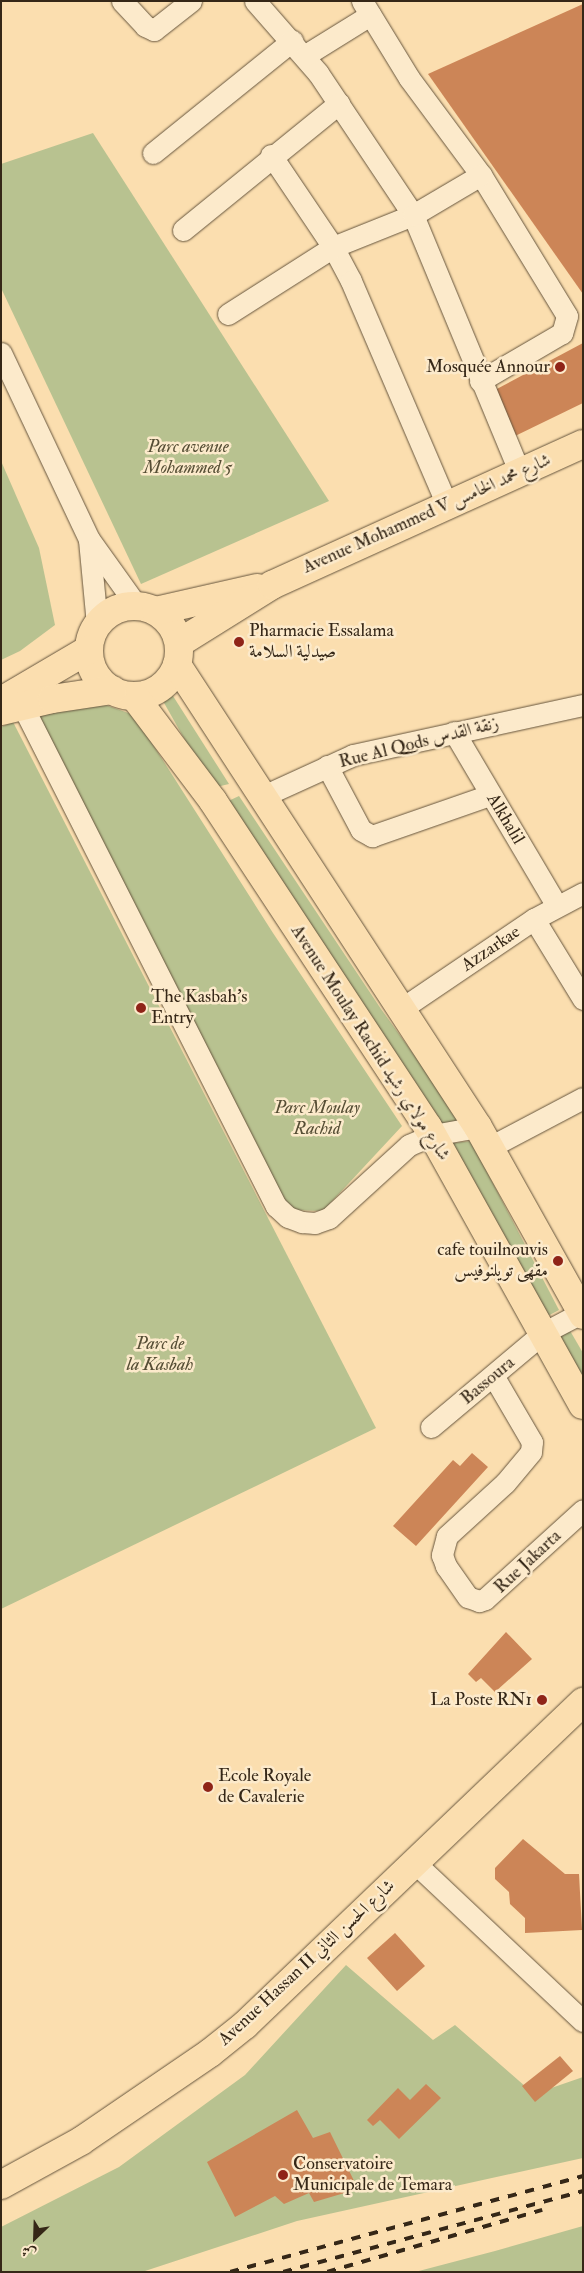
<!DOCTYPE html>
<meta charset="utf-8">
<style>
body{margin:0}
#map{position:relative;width:584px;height:2273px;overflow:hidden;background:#fbdeaf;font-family:"IM FELL Double Pica",Amiri,serif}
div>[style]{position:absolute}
.green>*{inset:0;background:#b8c290}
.building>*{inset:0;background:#cc8557}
.roads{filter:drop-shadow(0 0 1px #66553d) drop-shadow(0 0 1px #66553d)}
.minor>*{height:21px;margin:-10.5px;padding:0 10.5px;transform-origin:10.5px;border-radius:10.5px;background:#fceacb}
.major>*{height:28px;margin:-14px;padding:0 14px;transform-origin:14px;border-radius:14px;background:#fbdeaf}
.major>.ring{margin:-14px;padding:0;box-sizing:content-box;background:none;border:28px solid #fbdeaf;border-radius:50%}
.rail>*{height:4px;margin-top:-2px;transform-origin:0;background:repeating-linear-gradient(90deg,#352717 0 9px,transparent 0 18px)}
.dots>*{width:14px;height:14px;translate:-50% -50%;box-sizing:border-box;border:2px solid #fceacb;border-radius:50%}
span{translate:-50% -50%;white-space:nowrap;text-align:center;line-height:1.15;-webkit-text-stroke:5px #fceacb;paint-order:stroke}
.poi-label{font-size:18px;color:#352717}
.right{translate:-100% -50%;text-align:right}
.left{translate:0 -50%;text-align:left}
.park-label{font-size:18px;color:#564e35;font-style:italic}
.street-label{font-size:18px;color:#352717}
.frame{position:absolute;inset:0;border:2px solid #352717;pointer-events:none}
.north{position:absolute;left:10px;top:2213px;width:50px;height:50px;-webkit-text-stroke:4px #fceacb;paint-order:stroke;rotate:204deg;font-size:14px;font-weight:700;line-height:20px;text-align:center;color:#352717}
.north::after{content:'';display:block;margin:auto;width:18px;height:22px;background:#352717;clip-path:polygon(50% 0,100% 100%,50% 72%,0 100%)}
</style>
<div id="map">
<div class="green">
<i style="clip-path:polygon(93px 133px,329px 501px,141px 584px,1px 288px,1px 164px)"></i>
<i style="clip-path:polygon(1px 461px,39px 548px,55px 625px,20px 651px,1px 660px)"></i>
<i style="clip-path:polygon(173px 696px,229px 784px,212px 788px,163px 701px)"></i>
<i style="clip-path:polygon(83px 697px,134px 715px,273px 933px,402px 1126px,323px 1211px,289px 1210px,32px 711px)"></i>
<i style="clip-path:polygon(13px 722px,376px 1428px,1px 1609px,1px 727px)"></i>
<i style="clip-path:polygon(239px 796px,381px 1009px,464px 1124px,438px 1126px,224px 803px)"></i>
<i style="clip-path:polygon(471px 1141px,559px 1310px,544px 1318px,452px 1143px)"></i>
<i style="clip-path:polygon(569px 1329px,583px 1353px,583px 1391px,552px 1337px)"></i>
<i style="clip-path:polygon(346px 1965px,433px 2040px,455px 2025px,534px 2094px,583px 2077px,583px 2158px,297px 2221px,142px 2272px,1px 2272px,1px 2227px,119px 2167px,245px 2075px)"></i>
<i style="clip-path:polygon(583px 2226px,583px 2272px,415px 2272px,495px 2251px)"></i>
</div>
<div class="building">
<i style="clip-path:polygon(583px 4px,583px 294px,428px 74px)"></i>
<i style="clip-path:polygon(583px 343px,583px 403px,513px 437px,493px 391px)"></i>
<i style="clip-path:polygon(472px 1453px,488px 1467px,416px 1546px,393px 1526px,453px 1460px,460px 1466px)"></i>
<i style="clip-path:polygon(506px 1632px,532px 1659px,495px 1692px,481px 1678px,476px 1682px,468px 1674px)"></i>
<i style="clip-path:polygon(523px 1839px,565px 1874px,579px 1874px,582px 1930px,525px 1933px,525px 1918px,510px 1904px,509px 1892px,495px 1879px,495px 1868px)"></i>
<i style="clip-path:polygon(395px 1933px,425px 1966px,397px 1991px,367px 1958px)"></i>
<i style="clip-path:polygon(560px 2056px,573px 2071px,535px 2102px,522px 2086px)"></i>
<i style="clip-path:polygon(426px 2084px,441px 2098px,399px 2139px,380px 2120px,373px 2126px,367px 2120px,398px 2088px,410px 2100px)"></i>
<i style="clip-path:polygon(297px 2110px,313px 2138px,330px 2132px,358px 2189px,314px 2202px,309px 2193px,284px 2204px,275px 2196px,235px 2217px,207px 2162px)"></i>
</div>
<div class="roads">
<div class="minor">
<i style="left:122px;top:1px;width:34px;rotate:47deg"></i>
<i style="left:145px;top:26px;width:10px;rotate:24deg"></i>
<i style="left:154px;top:30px;width:47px;rotate:-38.1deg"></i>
<i style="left:255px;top:1px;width:96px;rotate:48.8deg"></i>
<i style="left:318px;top:73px;width:171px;rotate:56.2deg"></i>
<i style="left:413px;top:215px;width:279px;rotate:67.5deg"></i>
<i style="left:362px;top:1px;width:90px;rotate:58.6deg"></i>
<i style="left:409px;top:78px;width:121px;rotate:53.4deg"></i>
<i style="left:481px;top:175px;width:165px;rotate:58.6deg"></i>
<i style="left:567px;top:316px;width:18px;rotate:106deg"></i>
<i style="left:562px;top:333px;width:95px;rotate:149.7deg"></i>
<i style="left:304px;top:56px;width:78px;rotate:-31.8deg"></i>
<i style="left:153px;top:153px;width:179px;rotate:-38.9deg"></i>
<i style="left:271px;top:155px;width:111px;rotate:56deg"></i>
<i style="left:333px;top:247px;width:38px;rotate:62deg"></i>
<i style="left:351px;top:281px;width:244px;rotate:66.8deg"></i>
<i style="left:183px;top:230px;width:201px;rotate:-39.1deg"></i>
<i style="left:228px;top:314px;width:125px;rotate:-32.5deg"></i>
<i style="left:333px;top:247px;width:86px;rotate:-21.8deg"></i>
<i style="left:413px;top:215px;width:79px;rotate:-30.5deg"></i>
<i style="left:1px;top:353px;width:206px;rotate:64.7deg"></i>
<i style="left:89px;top:539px;width:81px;rotate:54.5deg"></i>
<i style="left:89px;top:540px;width:84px;rotate:84.6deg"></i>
<i style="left:22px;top:705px;width:562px;rotate:63.12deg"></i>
<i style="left:276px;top:1206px;width:16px;rotate:43deg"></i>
<i style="left:288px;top:1217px;width:15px;rotate:20deg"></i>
<i style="left:302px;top:1222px;width:13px;rotate:4deg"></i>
<i style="left:315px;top:1223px;width:15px;rotate:-20deg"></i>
<i style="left:329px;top:1218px;width:108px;rotate:-42.4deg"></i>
<i style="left:409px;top:1145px;width:26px;rotate:-23deg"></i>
<i style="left:433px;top:1135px;width:46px;rotate:-10.1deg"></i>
<i style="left:454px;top:732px;width:202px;rotate:59.4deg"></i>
<i style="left:327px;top:766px;width:72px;rotate:62deg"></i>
<i style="left:361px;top:830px;width:13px;rotate:29deg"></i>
<i style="left:372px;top:836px;width:125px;rotate:-19.2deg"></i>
<i style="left:261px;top:797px;width:101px;rotate:-24.5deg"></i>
<i style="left:353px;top:755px;width:235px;rotate:-12.3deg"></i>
<i style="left:534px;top:919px;width:94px;rotate:58.5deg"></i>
<i style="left:401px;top:1009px;width:161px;rotate:-34.1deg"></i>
<i style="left:534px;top:919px;width:55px;rotate:-28deg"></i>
<i style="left:490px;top:1147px;width:105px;rotate:-27.8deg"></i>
<i style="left:494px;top:1377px;width:75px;rotate:59.7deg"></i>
<i style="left:532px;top:1442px;width:10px;rotate:96deg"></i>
<i style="left:531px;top:1452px;width:40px;rotate:130deg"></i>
<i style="left:505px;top:1483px;width:79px;rotate:137.6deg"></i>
<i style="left:447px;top:1536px;width:20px;rotate:105deg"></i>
<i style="left:442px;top:1555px;width:12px;rotate:70deg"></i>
<i style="left:446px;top:1566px;width:38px;rotate:55deg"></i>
<i style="left:468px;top:1597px;width:12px;rotate:20deg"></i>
<i style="left:479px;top:1601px;width:6px;rotate:-18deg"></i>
<i style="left:485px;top:1599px;width:132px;rotate:-42.2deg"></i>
<i style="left:431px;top:1427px;width:146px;rotate:-40deg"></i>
<i style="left:543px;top:1333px;width:45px;rotate:-27.7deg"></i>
<i style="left:414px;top:1862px;width:232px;rotate:43.3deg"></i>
</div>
<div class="major">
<i class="ring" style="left:89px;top:606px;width:62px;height:62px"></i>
<i style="left:156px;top:611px;width:104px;rotate:-12.8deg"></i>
<i style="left:179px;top:643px;width:110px;rotate:-31.9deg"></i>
<i style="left:272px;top:585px;width:341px;rotate:-24.4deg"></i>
<i style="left:177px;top:665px;width:551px;rotate:56.92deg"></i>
<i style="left:478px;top:1127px;width:215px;rotate:60.8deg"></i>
<i style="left:134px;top:696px;width:131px;rotate:53deg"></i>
<i style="left:213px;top:801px;width:391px;rotate:56.6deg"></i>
<i style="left:428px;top:1127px;width:318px;rotate:60.9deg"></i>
<i style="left:1px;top:701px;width:101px;rotate:-30.4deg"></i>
<i style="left:1px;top:711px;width:52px;rotate:-13.2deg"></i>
<i style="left:52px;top:699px;width:61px;rotate:-8.5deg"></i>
<i style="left:1px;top:2185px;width:91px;rotate:-28.8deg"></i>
<i style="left:81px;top:2141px;width:156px;rotate:-34.3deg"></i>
<i style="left:210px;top:2053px;width:45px;rotate:-38.7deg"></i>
<i style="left:245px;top:2025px;width:468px;rotate:-43.7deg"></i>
</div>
</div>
<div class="rail">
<i style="left:230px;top:2272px;width:366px;rotate:-15.2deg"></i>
<i style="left:283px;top:2272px;width:311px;rotate:-15.1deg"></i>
<i style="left:327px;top:2272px;width:224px;rotate:-16.1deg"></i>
</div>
<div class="dots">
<i style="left:560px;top:367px;background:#8f2418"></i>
<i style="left:239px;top:642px;background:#8f2418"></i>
<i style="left:141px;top:1008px;background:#8f2418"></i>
<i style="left:558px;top:1261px;background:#8f2418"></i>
<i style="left:542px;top:1700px;background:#8f2418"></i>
<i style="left:208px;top:1787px;background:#8f2418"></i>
<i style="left:283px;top:2175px;background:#8f2418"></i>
</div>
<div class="poi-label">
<span class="right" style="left:550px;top:367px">Mosquée Annour</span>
<span class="left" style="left:249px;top:642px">Pharmacie Essalama<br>صيدلية السلامة</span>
<span class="left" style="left:151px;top:1008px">The Kasbah's<br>Entry</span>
<span class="right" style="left:548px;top:1261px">cafe touilnouvis<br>مقهى تويلنوفيس</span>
<span class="right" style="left:532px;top:1700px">La Poste RN1</span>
<span class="left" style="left:218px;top:1787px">Ecole Royale<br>de Cavalerie</span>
<span class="left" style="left:293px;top:2175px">Conservatoire<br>Municipale de Temara</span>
</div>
<div class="park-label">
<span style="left:188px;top:458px">Parc avenue<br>Mohammed 5</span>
<span style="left:317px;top:1119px">Parc Moulay<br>Rachid</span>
<span style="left:160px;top:1355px">Parc de<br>la Kasbah</span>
</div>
<div class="street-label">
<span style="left:427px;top:514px;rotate:-24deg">Avenue Mohammed V شارع محمد الخامس</span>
<span style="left:419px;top:743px;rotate:-14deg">Rue Al Qods زنقة القدس</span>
<span style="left:505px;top:819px;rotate:59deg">Alkhalil</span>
<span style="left:491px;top:949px;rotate:-34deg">Azzarkae</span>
<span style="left:370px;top:1043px;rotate:57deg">Avenue Moulay Rachid شارع مولاي رشيد</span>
<span style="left:488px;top:1381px;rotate:-40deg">Bassoura</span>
<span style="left:528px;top:1562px;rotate:-43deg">Rue Jakarta</span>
<span style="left:307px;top:1963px;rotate:-43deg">Avenue Hassan II شارع الحسن الثاني</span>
</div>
<div class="frame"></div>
<div class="north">ش</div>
</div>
